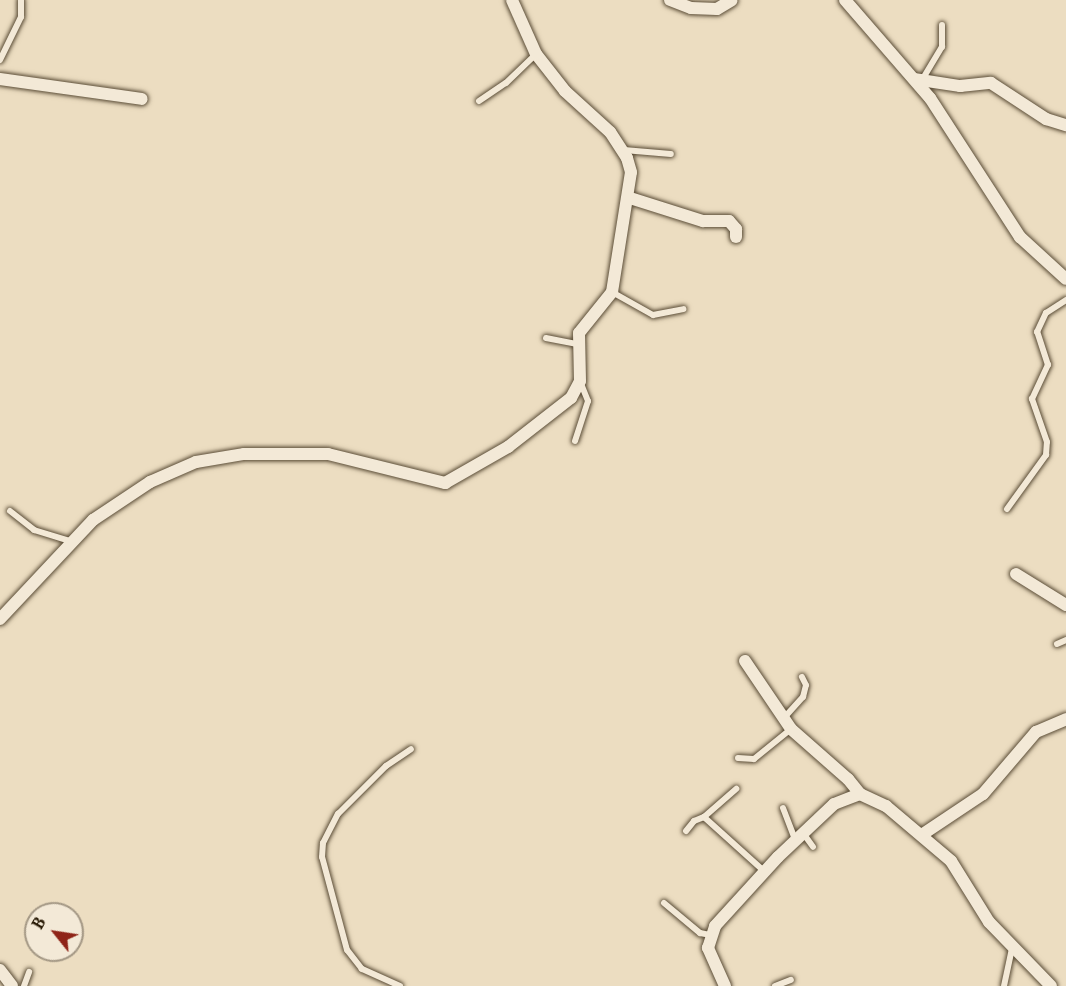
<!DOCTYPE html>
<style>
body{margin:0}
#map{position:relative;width:1066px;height:986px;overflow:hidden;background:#ecddc1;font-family:Vollkorn,serif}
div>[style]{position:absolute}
.roads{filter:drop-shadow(0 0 2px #5a4c36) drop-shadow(0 0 2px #5a4c36)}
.service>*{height:6px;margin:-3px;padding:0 3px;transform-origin:3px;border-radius:3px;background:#f3e9d7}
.minor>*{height:12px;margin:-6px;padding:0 6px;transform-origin:6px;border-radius:6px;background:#f3e9d7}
span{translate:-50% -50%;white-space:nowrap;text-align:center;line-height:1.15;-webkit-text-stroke:5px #f3e9d7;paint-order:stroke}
.north{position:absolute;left:24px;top:902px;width:60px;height:60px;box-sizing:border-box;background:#f3e9d7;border:2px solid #a39784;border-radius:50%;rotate:300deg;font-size:16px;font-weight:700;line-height:24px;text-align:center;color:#2a1c07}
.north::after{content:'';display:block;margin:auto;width:21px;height:27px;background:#8f2418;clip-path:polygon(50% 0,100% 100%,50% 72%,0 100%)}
</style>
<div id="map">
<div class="roads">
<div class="service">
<i style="left:0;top:60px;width:48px;rotate:-64deg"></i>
<i style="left:21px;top:17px;width:17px;rotate:-90deg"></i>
<i style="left:922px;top:80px;width:39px;rotate:-59deg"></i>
<i style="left:942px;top:47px;width:22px;rotate:-90deg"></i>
<i style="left:479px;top:101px;width:32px;rotate:-34deg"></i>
<i style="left:506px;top:83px;width:42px;rotate:-44deg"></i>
<i style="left:624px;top:150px;width:47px;rotate:4.9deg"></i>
<i style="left:612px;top:292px;width:47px;rotate:29.3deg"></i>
<i style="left:653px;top:315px;width:31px;rotate:-11deg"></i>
<i style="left:546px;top:338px;width:32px;rotate:11deg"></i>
<i style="left:575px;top:441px;width:42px;rotate:-72deg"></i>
<i style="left:588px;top:401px;width:22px;rotate:-112deg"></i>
<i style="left:1007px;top:509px;width:67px;rotate:-54.2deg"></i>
<i style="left:1046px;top:455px;width:13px;rotate:-86deg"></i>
<i style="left:1047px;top:442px;width:46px;rotate:-109.2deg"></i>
<i style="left:1032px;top:399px;width:38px;rotate:-65deg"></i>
<i style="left:1048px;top:365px;width:35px;rotate:-108deg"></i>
<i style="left:1037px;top:332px;width:21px;rotate:-65deg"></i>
<i style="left:1046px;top:313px;width:24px;rotate:-33deg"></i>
<i style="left:10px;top:511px;width:31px;rotate:38deg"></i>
<i style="left:34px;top:530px;width:38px;rotate:17deg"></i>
<i style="left:1057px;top:644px;width:10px;rotate:-24deg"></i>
<i style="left:783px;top:719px;width:30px;rotate:-48deg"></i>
<i style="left:803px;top:697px;width:12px;rotate:-76deg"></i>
<i style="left:806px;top:685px;width:9px;rotate:-117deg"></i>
<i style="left:738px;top:758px;width:16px;rotate:4deg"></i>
<i style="left:754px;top:759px;width:48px;rotate:-39deg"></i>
<i style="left:783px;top:808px;width:33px;rotate:69deg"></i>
<i style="left:704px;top:817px;width:43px;rotate:-41.2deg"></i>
<i style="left:686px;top:831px;width:13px;rotate:-51deg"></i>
<i style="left:694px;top:821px;width:11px;rotate:-22deg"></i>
<i style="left:704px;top:817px;width:81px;rotate:42deg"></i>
<i style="left:803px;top:833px;width:17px;rotate:54deg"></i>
<i style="left:664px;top:903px;width:47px;rotate:39.8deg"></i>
<i style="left:700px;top:933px;width:10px;rotate:11deg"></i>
<i style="left:24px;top:986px;width:15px;rotate:-70deg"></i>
<i style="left:400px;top:986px;width:42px;rotate:-155.9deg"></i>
<i style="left:362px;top:969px;width:24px;rotate:-128deg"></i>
<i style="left:347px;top:950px;width:96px;rotate:-105deg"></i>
<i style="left:322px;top:857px;width:14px;rotate:-86deg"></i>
<i style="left:323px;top:843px;width:33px;rotate:-63deg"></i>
<i style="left:338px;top:814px;width:68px;rotate:-45deg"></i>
<i style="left:386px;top:766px;width:30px;rotate:-34deg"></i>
<i style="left:775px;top:986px;width:17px;rotate:-21deg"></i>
<i style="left:1004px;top:986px;width:39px;rotate:-78deg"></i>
</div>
<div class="minor">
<i style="left:670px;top:0;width:22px;rotate:21deg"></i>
<i style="left:691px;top:8px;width:26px;rotate:2deg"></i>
<i style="left:717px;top:9px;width:17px;rotate:-31deg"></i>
<i style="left:845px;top:0;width:130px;rotate:49.1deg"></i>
<i style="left:930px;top:98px;width:166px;rotate:57.1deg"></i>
<i style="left:1020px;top:237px;width:62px;rotate:42.4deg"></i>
<i style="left:0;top:79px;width:143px;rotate:8deg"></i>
<i style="left:914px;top:79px;width:47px;rotate:8.7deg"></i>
<i style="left:960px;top:86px;width:31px;rotate:-6deg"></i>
<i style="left:991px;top:83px;width:66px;rotate:33.2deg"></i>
<i style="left:1046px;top:119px;width:21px;rotate:17deg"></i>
<i style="left:630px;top:198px;width:77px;rotate:17.5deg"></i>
<i style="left:703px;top:221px;width:26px"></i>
<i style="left:729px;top:221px;width:11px;rotate:49deg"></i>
<i style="left:736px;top:229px;width:8px;rotate:90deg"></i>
<i style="left:1016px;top:574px;width:59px;rotate:31.8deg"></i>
<i style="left:0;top:619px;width:136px;rotate:-46.8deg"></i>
<i style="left:93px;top:520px;width:69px;rotate:-33.7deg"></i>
<i style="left:150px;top:482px;width:50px;rotate:-23.5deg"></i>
<i style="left:196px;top:462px;width:49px;rotate:-9.5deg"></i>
<i style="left:244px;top:454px;width:84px"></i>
<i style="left:328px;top:454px;width:121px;rotate:13.9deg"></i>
<i style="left:445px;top:483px;width:73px;rotate:-29.7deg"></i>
<i style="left:508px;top:447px;width:80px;rotate:-37.9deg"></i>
<i style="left:571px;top:398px;width:19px;rotate:-62deg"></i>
<i style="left:580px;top:381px;width:48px;rotate:-91.2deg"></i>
<i style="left:579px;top:333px;width:53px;rotate:-51.2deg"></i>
<i style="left:612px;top:292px;width:121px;rotate:-81deg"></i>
<i style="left:631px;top:172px;width:15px;rotate:-106deg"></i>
<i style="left:627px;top:158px;width:31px;rotate:-123deg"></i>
<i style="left:610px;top:132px;width:61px;rotate:-137.7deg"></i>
<i style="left:565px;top:91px;width:47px;rotate:-128.1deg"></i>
<i style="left:536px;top:54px;width:59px;rotate:-114deg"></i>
<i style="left:745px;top:661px;width:82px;rotate:55.9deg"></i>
<i style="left:791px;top:729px;width:76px;rotate:41.3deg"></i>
<i style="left:848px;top:779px;width:19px;rotate:51deg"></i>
<i style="left:923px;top:834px;width:72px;rotate:-33.7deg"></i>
<i style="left:983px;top:794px;width:82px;rotate:-49.5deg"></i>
<i style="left:1036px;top:732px;width:33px;rotate:-23deg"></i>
<i style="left:0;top:970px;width:20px;rotate:53deg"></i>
<i style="left:725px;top:986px;width:42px;rotate:-114.1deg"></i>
<i style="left:708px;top:948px;width:23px;rotate:-72deg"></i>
<i style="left:715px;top:926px;width:93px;rotate:-47.6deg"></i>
<i style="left:778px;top:857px;width:77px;rotate:-43.4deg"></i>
<i style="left:834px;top:804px;width:28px;rotate:-21deg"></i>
<i style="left:860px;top:794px;width:29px;rotate:25deg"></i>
<i style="left:886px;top:806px;width:85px;rotate:40.2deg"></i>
<i style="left:951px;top:861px;width:72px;rotate:58.1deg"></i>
<i style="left:989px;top:922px;width:89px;rotate:45.9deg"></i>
</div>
</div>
<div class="north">B</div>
</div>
